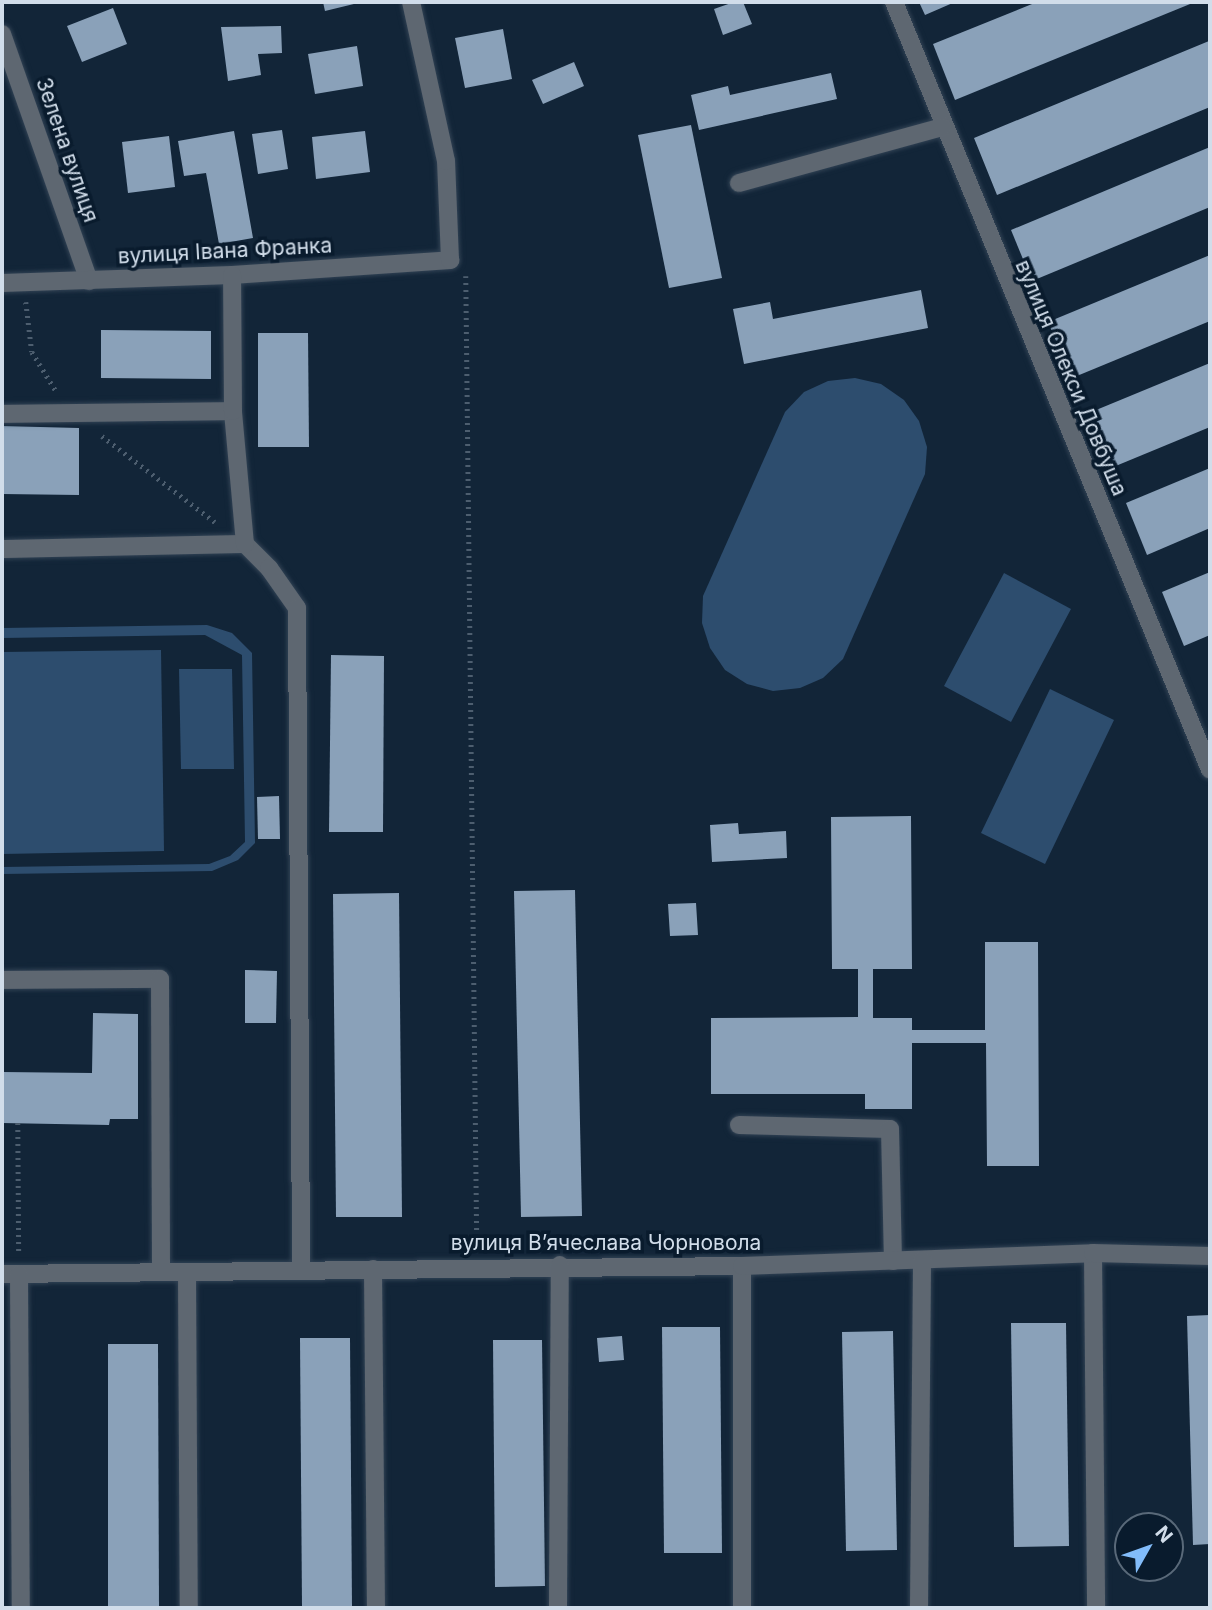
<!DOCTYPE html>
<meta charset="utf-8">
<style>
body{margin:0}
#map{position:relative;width:1212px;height:1610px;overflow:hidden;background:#122538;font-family:Inter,sans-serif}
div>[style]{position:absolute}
.green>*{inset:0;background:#2d4d6e}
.building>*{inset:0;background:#8aa1b9}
.path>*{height:4.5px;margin-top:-2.25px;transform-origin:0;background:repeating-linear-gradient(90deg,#4d5e6f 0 2px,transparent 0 7px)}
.roads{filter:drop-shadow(0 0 2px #314254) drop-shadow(0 0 2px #314254)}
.minor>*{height:18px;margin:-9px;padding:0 9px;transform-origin:9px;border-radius:9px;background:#5e6771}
span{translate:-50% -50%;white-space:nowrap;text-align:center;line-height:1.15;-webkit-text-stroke:7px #091b2d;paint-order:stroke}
.street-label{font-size:21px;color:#d1ddea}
.frame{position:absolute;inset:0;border:4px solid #d1ddea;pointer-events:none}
.north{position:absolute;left:1114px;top:1512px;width:70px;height:70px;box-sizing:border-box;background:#091b2d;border:2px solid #596979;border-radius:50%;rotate:50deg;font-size:19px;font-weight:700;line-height:28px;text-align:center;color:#d1ddea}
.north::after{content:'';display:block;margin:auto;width:24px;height:32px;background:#82bcfa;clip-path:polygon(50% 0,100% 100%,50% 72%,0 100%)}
</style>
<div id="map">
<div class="green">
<i style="clip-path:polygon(855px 378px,881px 384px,904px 400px,919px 421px,927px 447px,925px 474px,843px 659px,823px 678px,800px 688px,773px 691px,747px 684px,725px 670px,710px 648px,702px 623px,703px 596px,785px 412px,804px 392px,828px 381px)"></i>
<i style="clip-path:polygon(1004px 573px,1071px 609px,1011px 722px,944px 686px)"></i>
<i style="clip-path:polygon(207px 625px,232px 633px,252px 653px,255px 843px,238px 860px,212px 871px,2px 874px,2px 867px,209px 864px,230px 856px,245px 842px,242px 655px,205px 635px,2px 638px,2px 628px)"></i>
<i style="clip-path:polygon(161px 650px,164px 851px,2px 854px,2px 652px)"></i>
<i style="clip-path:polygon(179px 669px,232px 669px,234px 769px,181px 769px)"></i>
<i style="clip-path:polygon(1050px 689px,1114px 720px,1045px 864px,981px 833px)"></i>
</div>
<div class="building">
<i style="clip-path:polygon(323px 2px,358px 2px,358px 3px,325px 11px)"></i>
<i style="clip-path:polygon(734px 2px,743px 2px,752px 24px,723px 35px,714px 9px)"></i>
<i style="clip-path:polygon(919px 2px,955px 2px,925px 15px)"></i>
<i style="clip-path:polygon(1037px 2px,1195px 2px,955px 100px,933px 44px)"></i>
<i style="clip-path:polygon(113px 8px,127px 44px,82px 62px,67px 26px)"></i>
<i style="clip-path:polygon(281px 26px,282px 53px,258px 54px,261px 75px,228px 81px,221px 27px)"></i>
<i style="clip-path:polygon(503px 29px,512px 79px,465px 88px,455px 38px)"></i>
<i style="clip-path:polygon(1210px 33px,1210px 107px,997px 195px,974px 138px,1209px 41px)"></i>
<i style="clip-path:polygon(357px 46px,363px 86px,315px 94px,308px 54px)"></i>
<i style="clip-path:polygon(574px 62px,584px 86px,543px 104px,532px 80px)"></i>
<i style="clip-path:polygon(831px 73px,837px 99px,699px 130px,691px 95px,728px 86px,730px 95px)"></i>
<i style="clip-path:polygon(691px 125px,722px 278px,669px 288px,638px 135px)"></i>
<i style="clip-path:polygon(282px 130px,288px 169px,258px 174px,252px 134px)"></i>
<i style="clip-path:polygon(234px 131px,253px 238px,219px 244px,206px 173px,184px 176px,178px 141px)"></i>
<i style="clip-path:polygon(365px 131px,370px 172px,316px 179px,312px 137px)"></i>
<i style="clip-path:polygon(169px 136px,175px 187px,128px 193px,122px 142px)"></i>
<i style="clip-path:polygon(1210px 147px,1210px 207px,1032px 281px,1011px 230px)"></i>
<i style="clip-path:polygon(1210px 255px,1210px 321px,1072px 378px,1048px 322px)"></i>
<i style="clip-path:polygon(921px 290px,928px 328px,744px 364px,733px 309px,770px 302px,773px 319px)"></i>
<i style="clip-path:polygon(101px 330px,211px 331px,211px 379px,101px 378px)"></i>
<i style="clip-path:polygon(258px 333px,308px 333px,309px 447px,258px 447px)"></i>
<i style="clip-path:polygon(1210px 363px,1210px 427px,1106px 470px,1084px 415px)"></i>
<i style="clip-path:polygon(2px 426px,79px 428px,79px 495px,2px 494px)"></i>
<i style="clip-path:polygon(1210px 468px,1210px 528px,1147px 555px,1126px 503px)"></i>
<i style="clip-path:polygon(1210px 572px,1210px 635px,1184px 646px,1162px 592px)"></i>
<i style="clip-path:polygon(331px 655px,384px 656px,383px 832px,329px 832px)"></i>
<i style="clip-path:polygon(279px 796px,280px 839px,258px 839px,257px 797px)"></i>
<i style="clip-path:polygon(911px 816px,912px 969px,873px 969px,873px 1018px,912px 1018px,912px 1030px,985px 1030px,985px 942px,1038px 942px,1039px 1166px,987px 1166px,986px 1043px,912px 1043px,912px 1109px,865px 1109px,865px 1094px,711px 1094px,711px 1018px,858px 1017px,858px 969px,832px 969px,831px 817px)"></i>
<i style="clip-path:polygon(738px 823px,739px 834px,786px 831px,787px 858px,712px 862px,710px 825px)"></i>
<i style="clip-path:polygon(575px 890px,582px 1216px,521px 1217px,514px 891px)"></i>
<i style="clip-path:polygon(399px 893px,402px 1217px,336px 1217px,333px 894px)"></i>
<i style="clip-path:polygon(696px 903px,698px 935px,670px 936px,668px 904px)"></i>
<i style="clip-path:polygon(245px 970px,277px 971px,276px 1023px,245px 1023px)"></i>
<i style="clip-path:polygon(93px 1013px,138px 1014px,138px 1119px,110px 1119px,109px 1125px,2px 1123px,2px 1072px,92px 1073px)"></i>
<i style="clip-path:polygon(1210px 1315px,1210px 1544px,1193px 1545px,1187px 1316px)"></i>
<i style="clip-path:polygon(1011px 1323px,1066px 1323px,1069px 1546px,1014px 1547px)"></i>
<i style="clip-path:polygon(662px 1327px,720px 1327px,722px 1553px,664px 1553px)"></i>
<i style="clip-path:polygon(893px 1331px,897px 1550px,846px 1551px,842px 1332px)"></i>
<i style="clip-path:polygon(622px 1336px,624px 1360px,599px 1362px,597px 1338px)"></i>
<i style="clip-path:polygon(300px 1338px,350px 1338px,352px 1608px,302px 1608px)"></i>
<i style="clip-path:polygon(493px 1340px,542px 1340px,545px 1586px,495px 1587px)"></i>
<i style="clip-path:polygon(108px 1344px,158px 1344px,159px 1608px,108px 1608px)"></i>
</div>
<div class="path">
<i style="left:466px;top:276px;width:967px;rotate:89.35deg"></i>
<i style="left:26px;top:302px;width:50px;rotate:83.2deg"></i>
<i style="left:32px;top:352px;width:46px;rotate:58.4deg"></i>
<i style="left:102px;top:436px;width:142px;rotate:37.3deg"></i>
<i style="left:18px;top:1123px;width:128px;rotate:89.6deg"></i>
</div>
<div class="roads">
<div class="minor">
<i style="left:894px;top:2px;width:830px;rotate:67.63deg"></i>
<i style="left:2px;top:34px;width:262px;rotate:70.6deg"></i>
<i style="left:739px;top:183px;width:211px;rotate:-15.4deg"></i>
<i style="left:2px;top:283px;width:230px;rotate:-2deg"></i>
<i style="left:232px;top:275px;width:219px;rotate:-3.9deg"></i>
<i style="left:450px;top:260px;width:99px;rotate:-92.3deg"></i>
<i style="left:446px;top:161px;width:163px;rotate:-102.4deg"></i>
<i style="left:2px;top:414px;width:231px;rotate:-0.7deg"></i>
<i style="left:245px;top:544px;width:34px;rotate:45deg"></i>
<i style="left:269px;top:568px;width:49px;rotate:55deg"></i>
<i style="left:297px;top:608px;width:662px;rotate:89.65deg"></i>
<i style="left:2px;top:549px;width:243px;rotate:-1.2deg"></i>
<i style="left:245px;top:544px;width:134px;rotate:-95.2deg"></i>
<i style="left:233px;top:411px;width:136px;rotate:-90.4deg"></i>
<i style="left:2px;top:980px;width:158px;rotate:-0.4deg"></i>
<i style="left:160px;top:979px;width:293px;rotate:89.8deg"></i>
<i style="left:739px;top:1125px;width:151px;rotate:1.5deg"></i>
<i style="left:890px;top:1129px;width:132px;rotate:88.7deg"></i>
<i style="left:1093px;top:1253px;width:355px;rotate:89.5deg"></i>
<i style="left:742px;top:1266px;width:342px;rotate:90deg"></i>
<i style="left:373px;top:1269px;width:339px;rotate:89.5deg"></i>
<i style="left:187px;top:1272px;width:336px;rotate:89.7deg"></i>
<i style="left:2px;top:1274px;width:740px;rotate:-0.62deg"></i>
<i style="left:742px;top:1266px;width:351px;rotate:-2.1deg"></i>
<i style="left:1093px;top:1253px;width:117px;rotate:1.5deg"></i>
<i style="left:19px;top:1274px;width:334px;rotate:89.7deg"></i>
<i style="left:558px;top:1608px;width:343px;rotate:-89.7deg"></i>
<i style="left:919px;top:1608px;width:348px;rotate:-89.5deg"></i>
</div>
</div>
<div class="street-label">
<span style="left:67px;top:150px;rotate:71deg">Зелена вулиця</span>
<span style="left:225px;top:251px;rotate:-3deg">вулиця Івана Франка</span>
<span style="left:1071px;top:378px;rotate:67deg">вулиця Олекси Довбуша</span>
<span style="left:606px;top:1243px">вулиця Вʼячеслава Чорновола</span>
</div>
<div class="frame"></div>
<div class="north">N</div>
</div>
